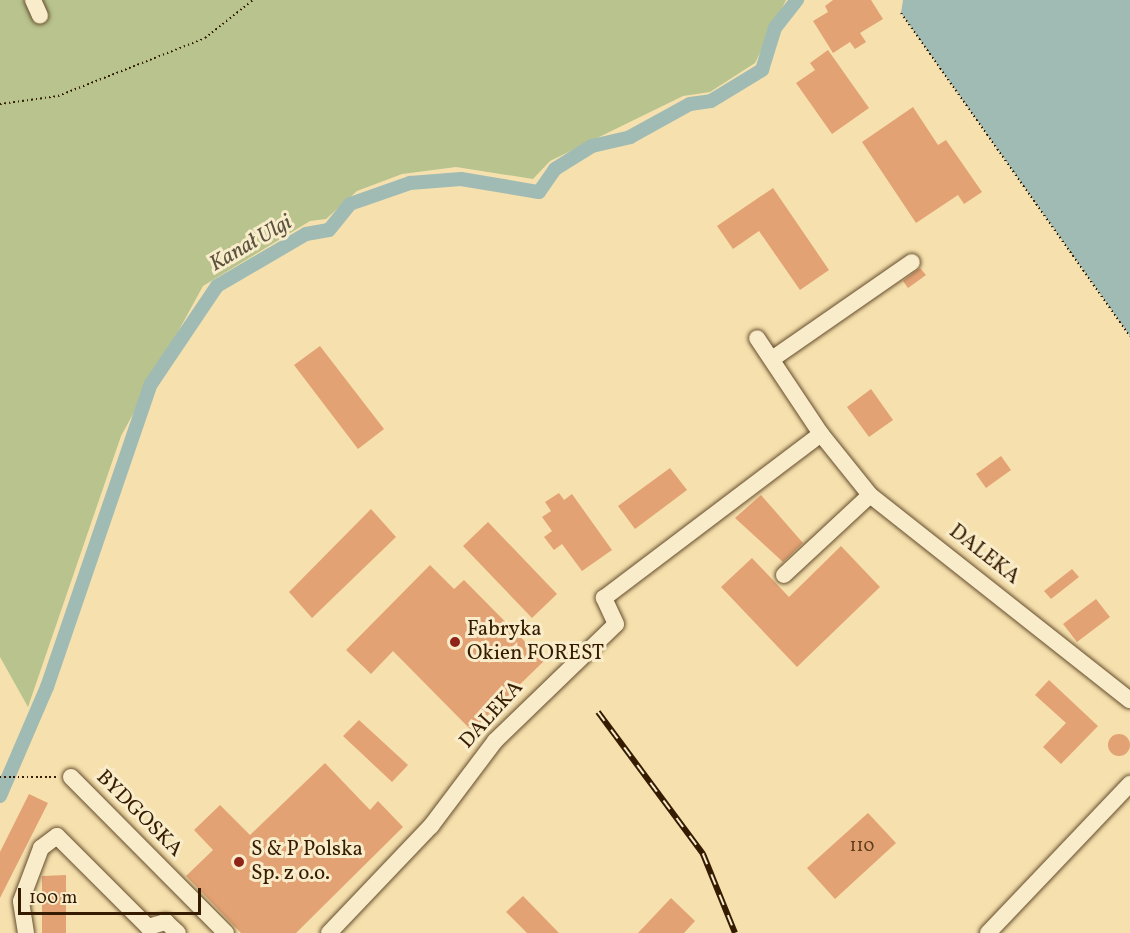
<!DOCTYPE html>
<meta charset="utf-8">
<style>
body{margin:0}
#map{position:relative;width:1130px;height:933px;overflow:hidden;background:#f6e1ae;font-family:Vollkorn,serif}
div>[style]{position:absolute}
.green>*{inset:0;background:#b8c38e}
.water>*{inset:0;background:#a0bbb4}
.canal>*{height:14px;margin:-7px;padding:0 7px;transform-origin:7px;border-radius:7px;background:#a0bbb4}
.building>*{inset:0;background:#e3a273}
.round{border-radius:50%}
.path>*{height:2px;margin-top:-1px;transform-origin:0;background:repeating-linear-gradient(90deg,#351b00 0 1.5px,transparent 0 4.5px)}
.roads{filter:drop-shadow(0 0 2px #654c2c) drop-shadow(0 0 2px #654c2c)}
.minor>*{height:16px;margin:-8px;padding:0 8px;transform-origin:8px;border-radius:8px;background:#f9ecca}
.rail>*{height:6px;margin-top:-3px;transform-origin:0;background:repeating-linear-gradient(90deg,#f9ecca 0 11px,#351b00 0 22px);box-sizing:border-box;border-block:2px solid #351b00}
.dots>*{width:16px;height:16px;translate:-50% -50%;box-sizing:border-box;border:3px solid #f9ecca;border-radius:50%}
span{translate:-50% -50%;white-space:nowrap;text-align:center;line-height:1.15;-webkit-text-stroke:6px #f9ecca;paint-order:stroke}
.number-label{font-size:18px;color:#603d1d}
.number-label span{-webkit-text-stroke-width:0}
.street-label{font-size:21px;color:#351b00}
.poi-label{font-size:21px;color:#351b00}
.left{translate:0 -50%;text-align:left}
.water-label{font-size:22px;color:#5a533f;font-style:italic}
.scale{position:absolute;left:18px;top:888px;width:183px;height:27px;box-sizing:border-box;border:3px solid #351b00;border-top:0;padding-left:8px;font-size:18px;line-height:21px;white-space:nowrap;color:#351b00;-webkit-text-stroke:4px #f9ecca;paint-order:stroke}
</style>
<div id="map">
<div class="green">
<i style="clip-path:polygon(0 0,786px 0,755px 63px,710px 92px,683px 96px,550px 161px,533px 179px,456px 167px,402px 174px,357px 191px,326px 219px,310px 221px,203px 286px,121px 436px,28px 707px,0 657px)"></i>
</div>
<div class="water">
<i style="clip-path:polygon(903px 0,1130px 0,1130px 336px,901px 13px)"></i>
</div>
<div class="canal">
<i style="left:0;top:796px;width:119px;rotate:-66.7deg"></i>
<i style="left:47px;top:687px;width:320px;rotate:-71.1deg"></i>
<i style="left:151px;top:384px;width:118px;rotate:-56deg"></i>
<i style="left:217px;top:286px;width:103px;rotate:-30.3deg"></i>
<i style="left:306px;top:234px;width:23px;rotate:-10deg"></i>
<i style="left:329px;top:230px;width:33px;rotate:-51deg"></i>
<i style="left:350px;top:204px;width:64px;rotate:-19.3deg"></i>
<i style="left:410px;top:183px;width:51px;rotate:-4.5deg"></i>
<i style="left:461px;top:179px;width:79px;rotate:9.5deg"></i>
<i style="left:539px;top:192px;width:28px;rotate:-55deg"></i>
<i style="left:555px;top:169px;width:44px;rotate:-31.9deg"></i>
<i style="left:592px;top:146px;width:39px;rotate:-13deg"></i>
<i style="left:630px;top:137px;width:68px;rotate:-28.8deg"></i>
<i style="left:690px;top:104px;width:21px;rotate:-8deg"></i>
<i style="left:711px;top:101px;width:60px;rotate:-31.3deg"></i>
<i style="left:762px;top:70px;width:44px;rotate:-72.8deg"></i>
<i style="left:775px;top:28px;width:36px;rotate:-52deg"></i>
</div>
<div class="building">
<i style="clip-path:polygon(833px 0,871px 0,883px 19px,860px 33px,866px 42px,855px 49px,850px 42px,833px 53px,813px 21px,828px 12px,825px 6px)"></i>
<i style="clip-path:polygon(828px 50px,869px 108px,832px 134px,796px 83px,815px 70px,810px 63px)"></i>
<i style="clip-path:polygon(913px 107px,938px 145px,946px 140px,982px 192px,964px 204px,958px 195px,916px 223px,862px 142px)"></i>
<i style="clip-path:polygon(773px 188px,829px 270px,800px 290px,759px 231px,733px 249px,717px 226px)"></i>
<i style="clip-path:polygon(920px 268px,926px 275px,908px 288px,903px 281px)"></i>
<i style="clip-path:polygon(320px 346px,384px 429px,358px 449px,294px 365px)"></i>
<i style="clip-path:polygon(871px 389px,893px 420px,869px 437px,847px 407px)"></i>
<i style="clip-path:polygon(1001px 456px,1011px 470px,986px 488px,976px 474px)"></i>
<i style="clip-path:polygon(670px 468px,687px 490px,635px 529px,618px 506px)"></i>
<i style="clip-path:polygon(559px 493px,564px 500px,572px 494px,612px 550px,582px 571px,562px 544px,554px 550px,544px 537px,552px 531px,542px 517px,551px 511px,545px 502px)"></i>
<i style="clip-path:polygon(761px 495px,803px 543px,783px 562px,735px 518px)"></i>
<i style="clip-path:polygon(371px 509px,396px 537px,312px 618px,289px 592px)"></i>
<i style="clip-path:polygon(488px 522px,557px 594px,532px 618px,463px 546px)"></i>
<i style="clip-path:polygon(841px 546px,880px 587px,797px 667px,721px 587px,752px 558px,789px 597px)"></i>
<i style="clip-path:polygon(430px 565px,454px 589px,464px 580px,544px 661px,472px 731px,393px 651px,371px 674px,346px 650px)"></i>
<i style="clip-path:polygon(1072px 569px,1079px 577px,1051px 599px,1044px 591px)"></i>
<i style="clip-path:polygon(1096px 599px,1110px 617px,1077px 642px,1063px 624px)"></i>
<i style="clip-path:polygon(1049px 680px,1098px 726px,1061px 764px,1043px 747px,1066px 723px,1035px 695px)"></i>
<i style="clip-path:polygon(359px 720px,408px 765px,392px 782px,343px 736px)"></i>
<i class="round" style="left:1108px;top:734px;width:22px;height:22px"></i>
<i style="clip-path:polygon(325px 763px,370px 810px,378px 801px,403px 827px,296px 933px,241px 933px,186px 876px,213px 850px,194px 830px,220px 805px,250px 835px)"></i>
<i style="clip-path:polygon(29px 794px,48px 803px,0 898px,0 852px)"></i>
<i style="clip-path:polygon(868px 813px,896px 843px,835px 899px,807px 868px)"></i>
<i style="clip-path:polygon(66px 875px,66px 933px,42px 933px,42px 876px)"></i>
<i style="clip-path:polygon(523px 896px,559px 933px,527px 933px,506px 912px)"></i>
<i style="clip-path:polygon(671px 898px,695px 921px,684px 933px,638px 933px)"></i>
</div>
<div class="path">
<i style="left:901px;top:13px;width:396px;rotate:54.7deg"></i>
<i style="left:0;top:104px;width:59px;rotate:-7.9deg"></i>
<i style="left:58px;top:96px;width:158px;rotate:-21.5deg"></i>
<i style="left:205px;top:38px;width:61px;rotate:-38.4deg"></i>
<i style="left:0;top:777px;width:57px"></i>
</div>
<div class="roads">
<div class="minor">
<i style="left:33px;top:0;width:17px;rotate:66deg"></i>
<i style="left:772px;top:359px;width:170px;rotate:-34.7deg"></i>
<i style="left:821px;top:434px;width:78px;rotate:51.2deg"></i>
<i style="left:870px;top:495px;width:331px;rotate:38.3deg"></i>
<i style="left:784px;top:575px;width:117px;rotate:-42.9deg"></i>
<i style="left:71px;top:777px;width:220px;rotate:45.2deg"></i>
<i style="left:26px;top:933px;width:32px;rotate:-99deg"></i>
<i style="left:21px;top:901px;width:57px;rotate:-69.3deg"></i>
<i style="left:41px;top:848px;width:20px;rotate:-37deg"></i>
<i style="left:57px;top:836px;width:129px;rotate:45deg"></i>
<i style="left:148px;top:927px;width:19px;rotate:-16deg"></i>
<i style="left:166px;top:922px;width:16px;rotate:43deg"></i>
<i style="left:329px;top:933px;width:148px;rotate:-46.4deg"></i>
<i style="left:431px;top:826px;width:106px;rotate:-53deg"></i>
<i style="left:495px;top:741px;width:168px;rotate:-44deg"></i>
<i style="left:616px;top:624px;width:29px;rotate:-115deg"></i>
<i style="left:604px;top:598px;width:272px;rotate:-37.1deg"></i>
<i style="left:821px;top:434px;width:115px;rotate:-123.7deg"></i>
<i style="left:988px;top:933px;width:206px;rotate:-46.4deg"></i>
</div>
</div>
<div class="rail">
<i style="left:598px;top:712px;width:177px;rotate:53.5deg"></i>
<i style="left:703px;top:854px;width:85px;rotate:67.9deg"></i>
</div>
<div class="dots">
<i style="left:455px;top:642px;background:#8f2418"></i>
<i style="left:239px;top:862px;background:#8f2418"></i>
</div>
<div class="number-label">
<span style="left:862px;top:847px">110</span>
</div>
<div class="street-label">
<span style="left:984px;top:555px;rotate:38deg">DALEKA</span>
<span style="left:492px;top:715px;rotate:-48deg">DALEKA</span>
<span style="left:139px;top:814px;rotate:45deg">BYDGOSKA</span>
</div>
<div class="poi-label">
<span class="left" style="left:467px;top:642px">Fabryka<br>Okien FOREST</span>
<span class="left" style="left:251px;top:862px">S &amp; P Polska<br>Sp. z o.o.</span>
</div>
<div class="water-label">
<span style="left:251px;top:244px;rotate:-30deg">Kanał Ulgi</span>
</div>
<div class="scale">100 m</div>
</div>
